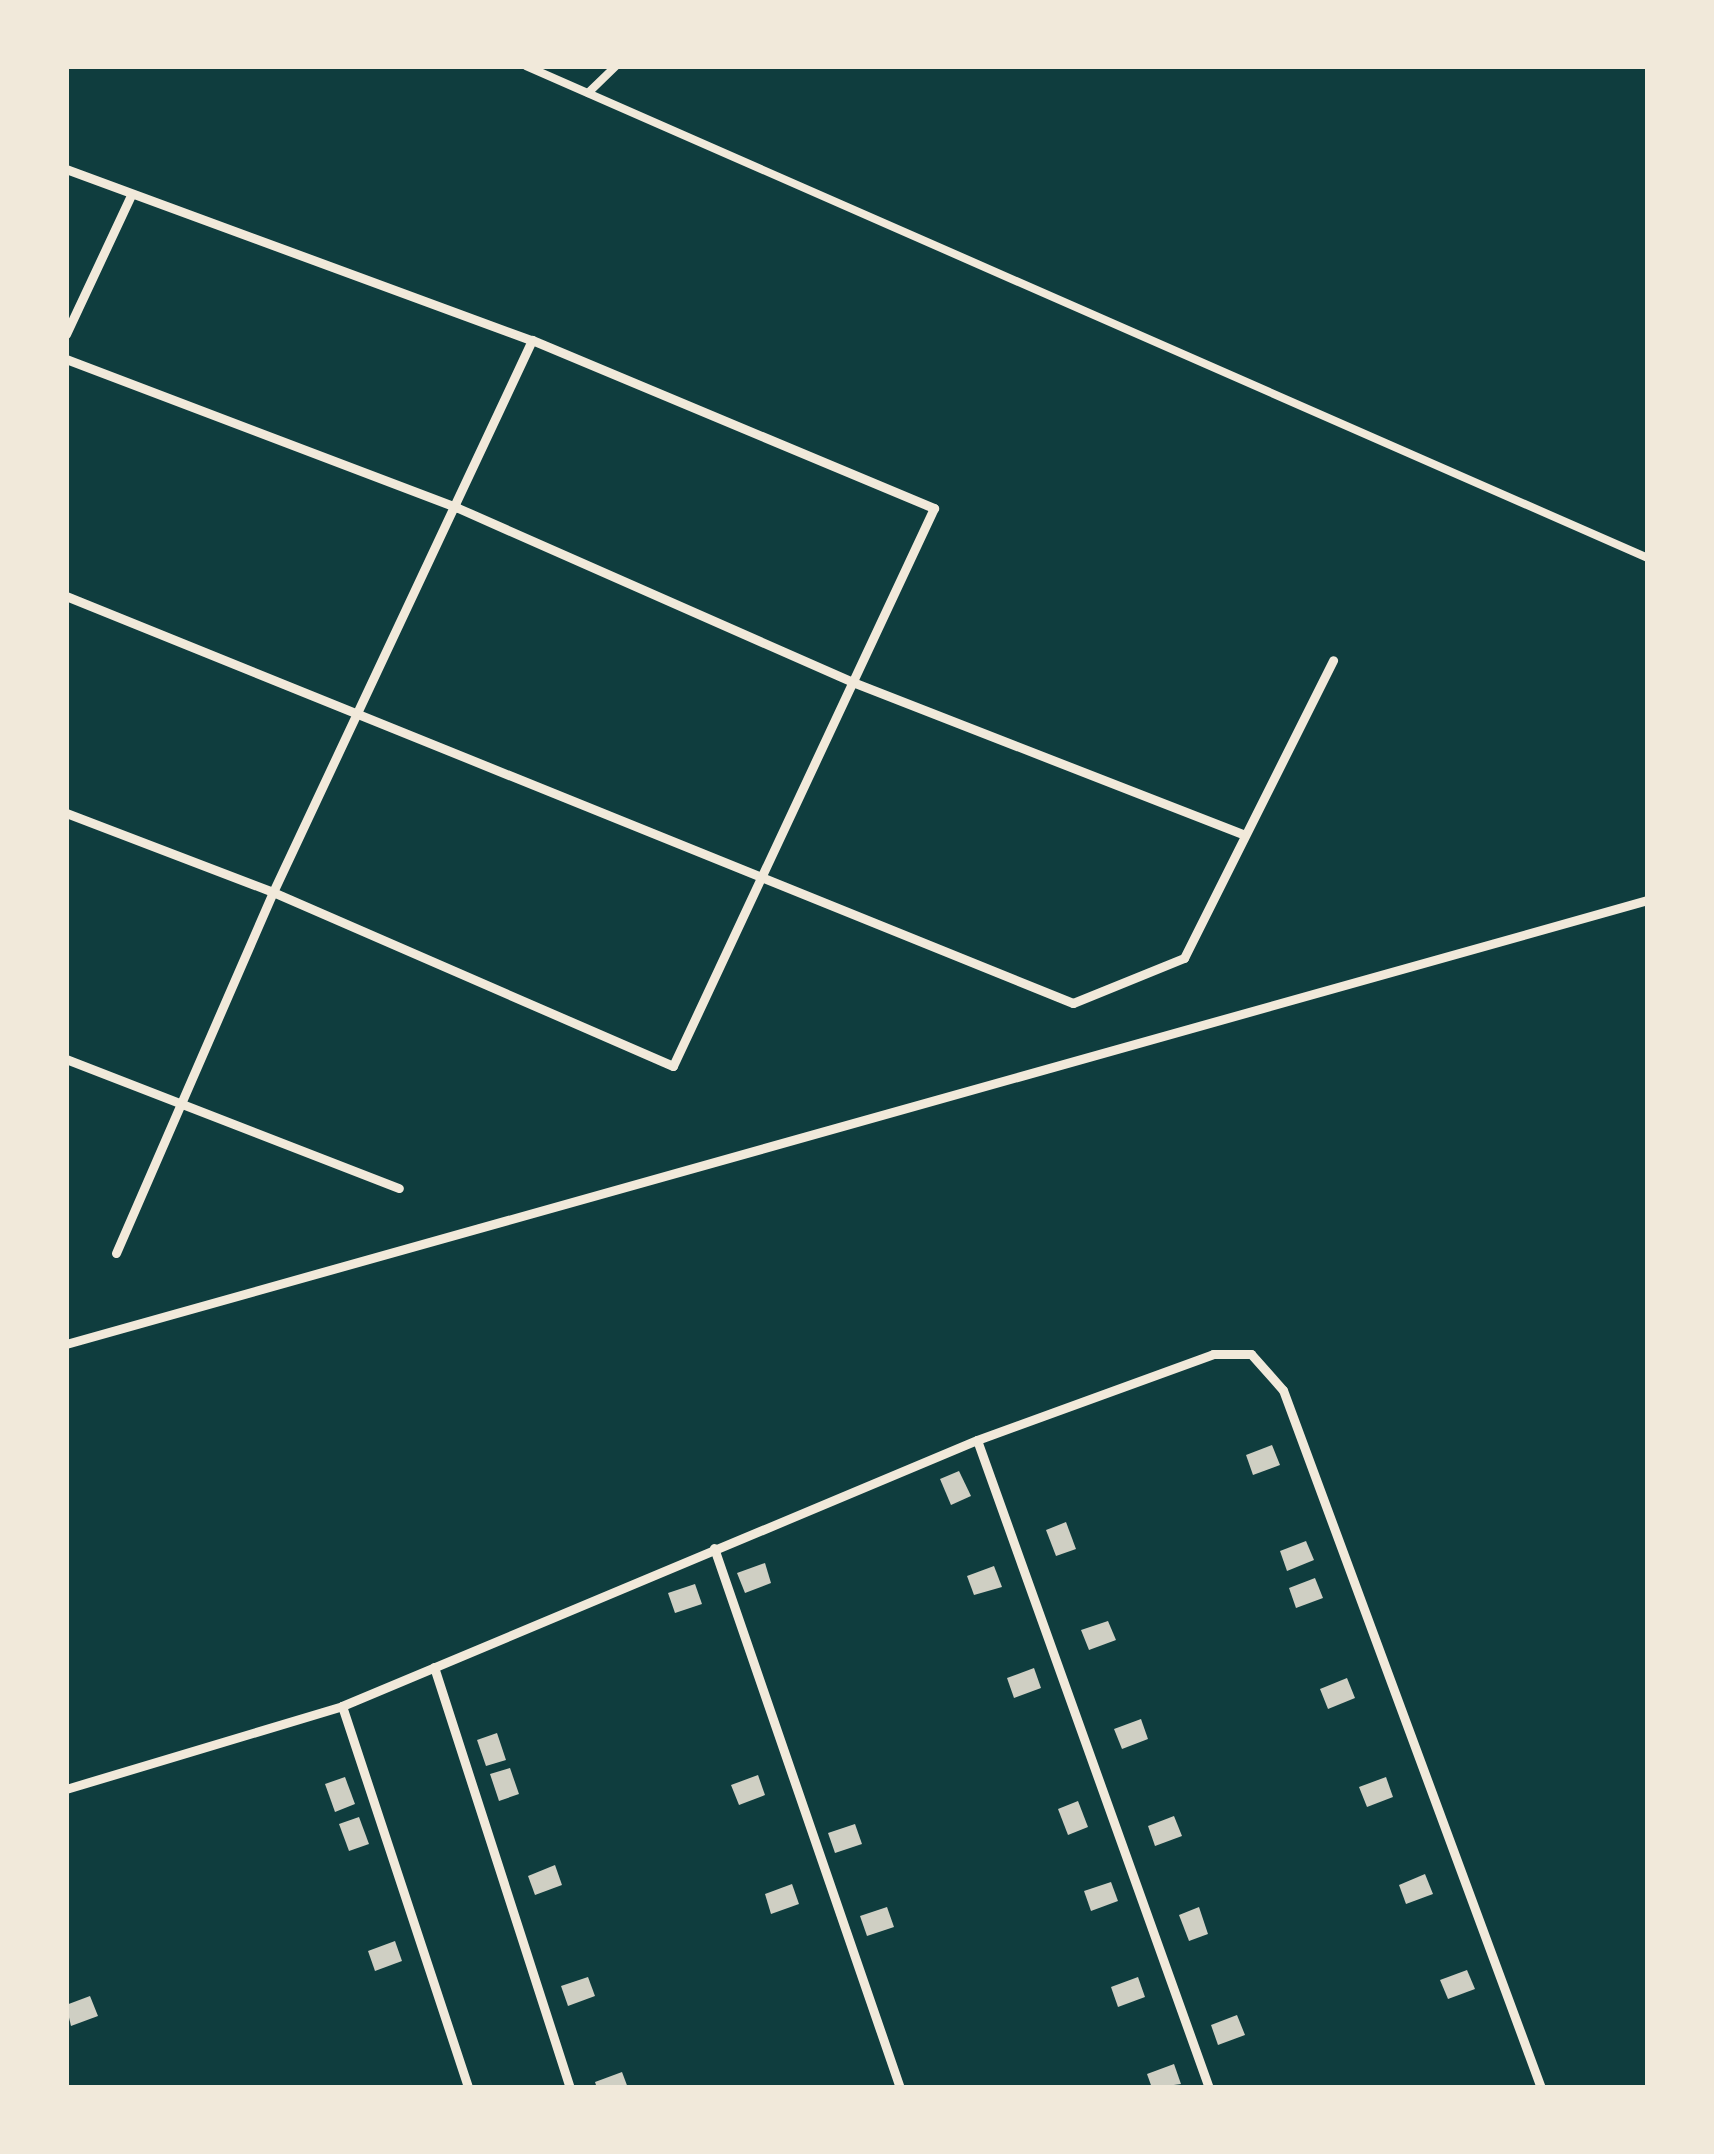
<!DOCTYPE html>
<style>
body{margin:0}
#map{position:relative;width:1714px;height:2154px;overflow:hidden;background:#0f3d3e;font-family:Barlow,sans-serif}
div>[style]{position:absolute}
.building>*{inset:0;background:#cfcfc3}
.path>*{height:8px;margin:-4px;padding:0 4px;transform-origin:4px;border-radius:4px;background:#f1e9da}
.service>*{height:9px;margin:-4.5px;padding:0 4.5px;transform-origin:4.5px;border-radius:4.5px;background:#f1e9da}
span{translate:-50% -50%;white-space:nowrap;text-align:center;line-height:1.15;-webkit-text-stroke:9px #f1e9da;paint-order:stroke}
.frame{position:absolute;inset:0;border:69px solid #f1e9da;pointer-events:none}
</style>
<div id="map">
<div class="building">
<i style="clip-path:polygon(1272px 1445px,1280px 1465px,1253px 1475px,1246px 1455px)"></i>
<i style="clip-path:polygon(959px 1471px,971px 1496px,951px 1505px,940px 1479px)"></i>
<i style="clip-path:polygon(1066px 1522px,1076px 1549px,1056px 1556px,1046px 1530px)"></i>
<i style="clip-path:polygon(1306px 1541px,1314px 1560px,1287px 1571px,1280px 1551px)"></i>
<i style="clip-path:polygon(765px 1563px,771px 1583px,745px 1593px,737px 1573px)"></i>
<i style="clip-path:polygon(994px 1566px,1002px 1587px,974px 1595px,967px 1576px)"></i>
<i style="clip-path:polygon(1315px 1578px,1323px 1598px,1296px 1608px,1289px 1588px)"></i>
<i style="clip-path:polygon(695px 1584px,702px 1604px,675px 1613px,668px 1593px)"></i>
<i style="clip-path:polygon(1108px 1621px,1116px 1640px,1089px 1650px,1081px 1630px)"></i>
<i style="clip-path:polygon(1034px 1668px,1041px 1688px,1014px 1698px,1007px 1678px)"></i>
<i style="clip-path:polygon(1347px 1678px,1355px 1698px,1328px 1709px,1320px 1689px)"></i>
<i style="clip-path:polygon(1141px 1719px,1148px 1739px,1122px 1749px,1114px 1729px)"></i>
<i style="clip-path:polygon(497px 1733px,506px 1760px,486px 1766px,477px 1740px)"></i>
<i style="clip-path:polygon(510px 1768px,519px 1794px,499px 1801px,490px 1774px)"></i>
<i style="clip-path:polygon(758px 1775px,765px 1795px,739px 1805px,731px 1785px)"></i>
<i style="clip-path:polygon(345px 1777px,355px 1804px,335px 1812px,325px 1784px)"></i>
<i style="clip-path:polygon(1386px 1777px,1393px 1797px,1367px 1807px,1359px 1787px)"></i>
<i style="clip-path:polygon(1078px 1801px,1088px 1827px,1068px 1835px,1058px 1809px)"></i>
<i style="clip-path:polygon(1174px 1816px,1182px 1836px,1155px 1846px,1148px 1826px)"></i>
<i style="clip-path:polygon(359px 1817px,369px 1844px,349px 1851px,339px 1824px)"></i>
<i style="clip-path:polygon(855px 1824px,862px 1844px,835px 1853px,828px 1833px)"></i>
<i style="clip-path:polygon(555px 1865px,562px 1885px,535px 1895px,528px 1876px)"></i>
<i style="clip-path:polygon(1425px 1874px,1433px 1894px,1406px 1904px,1399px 1885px)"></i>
<i style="clip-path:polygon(1111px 1882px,1118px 1901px,1091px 1911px,1084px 1891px)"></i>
<i style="clip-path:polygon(792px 1884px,799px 1904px,771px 1914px,765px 1894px)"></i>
<i style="clip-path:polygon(887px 1907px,894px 1927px,867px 1936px,860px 1916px)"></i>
<i style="clip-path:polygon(1199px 1907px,1208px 1934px,1189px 1941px,1179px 1915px)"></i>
<i style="clip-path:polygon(395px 1941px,402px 1961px,375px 1971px,368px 1951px)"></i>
<i style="clip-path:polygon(1467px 1970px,1475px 1989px,1448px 1999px,1440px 1980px)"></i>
<i style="clip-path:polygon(588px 1977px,595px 1996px,568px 2006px,561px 1986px)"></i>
<i style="clip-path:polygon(1138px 1977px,1145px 1997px,1118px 2007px,1111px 1987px)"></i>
<i style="clip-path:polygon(90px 1996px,98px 2016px,71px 2026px,66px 2005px)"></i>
<i style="clip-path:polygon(1237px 2015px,1245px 2035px,1218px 2045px,1211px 2025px)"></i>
<i style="clip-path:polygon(1174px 2064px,1181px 2084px,1152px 2088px,1147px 2074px)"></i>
<i style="clip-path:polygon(622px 2072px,628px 2088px,597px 2088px,595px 2082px)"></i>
</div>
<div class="path">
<i style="left:526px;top:66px;width:1225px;rotate:23.68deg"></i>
<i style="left:588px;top:93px;width:39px;rotate:-44deg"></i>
</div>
<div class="service">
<i style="left:66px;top:169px;width:496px;rotate:20.2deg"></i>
<i style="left:532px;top:340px;width:436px;rotate:22.7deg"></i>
<i style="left:934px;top:508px;width:616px;rotate:115.07deg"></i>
<i style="left:673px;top:1066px;width:436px;rotate:-156.5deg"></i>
<i style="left:273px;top:892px;width:222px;rotate:-159.1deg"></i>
<i style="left:66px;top:334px;width:153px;rotate:-64.9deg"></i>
<i style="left:66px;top:359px;width:419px;rotate:20.8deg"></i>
<i style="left:458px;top:508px;width:428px;rotate:23.8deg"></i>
<i style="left:850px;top:681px;width:422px;rotate:21.3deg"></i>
<i style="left:66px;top:596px;width:1086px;rotate:22.01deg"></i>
<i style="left:1073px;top:1003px;width:120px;rotate:-22.1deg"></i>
<i style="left:1184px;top:958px;width:333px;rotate:-63.4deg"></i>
<i style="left:66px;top:1059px;width:357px;rotate:21.2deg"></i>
<i style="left:116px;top:1253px;width:394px;rotate:-66.5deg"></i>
<i style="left:273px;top:892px;width:610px;rotate:-64.86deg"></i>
<i style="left:66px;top:1344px;width:1643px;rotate:-15.68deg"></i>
<i style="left:977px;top:1440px;width:688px;rotate:70.3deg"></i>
<i style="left:714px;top:1548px;width:571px;rotate:70.99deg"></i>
<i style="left:434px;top:1667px;width:442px;rotate:72.1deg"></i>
<i style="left:342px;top:1706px;width:402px;rotate:71.7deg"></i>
<i style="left:66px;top:1789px;width:288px;rotate:-16.7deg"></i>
<i style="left:342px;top:1706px;width:688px;rotate:-22.73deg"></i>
<i style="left:977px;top:1440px;width:251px;rotate:-20deg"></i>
<i style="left:1213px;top:1354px;width:38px"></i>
<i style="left:1251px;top:1354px;width:48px;rotate:48.4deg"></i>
<i style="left:1283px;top:1390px;width:744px;rotate:69.71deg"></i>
</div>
<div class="frame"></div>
</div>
